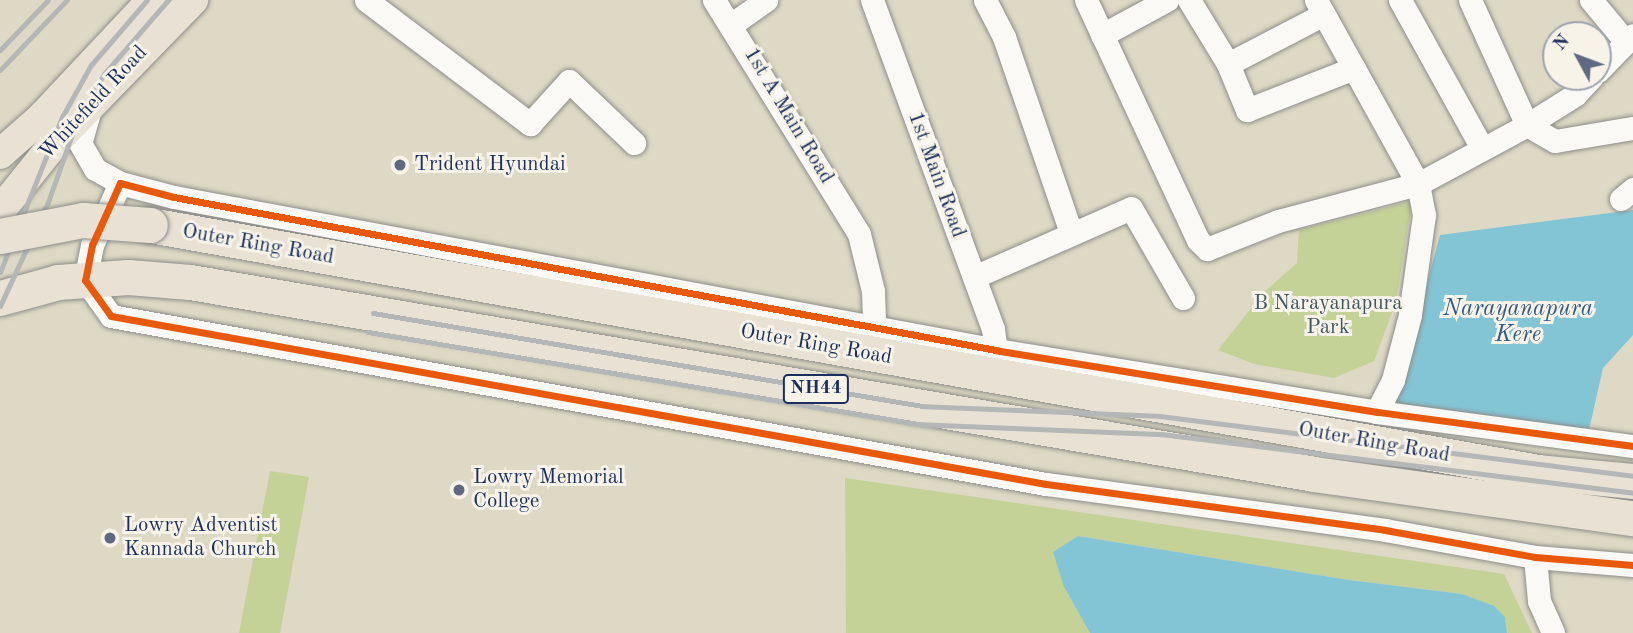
<!DOCTYPE html>
<style>
body{margin:0}
#map{position:relative;width:1633px;height:633px;overflow:hidden;background:#ded9c4;font-family:"Old Standard TT",serif}
div>[style]{position:absolute}
.green>*{inset:0;background:#c4d197}
.water>*{inset:0;background:#84c5d5}
.roads{filter:drop-shadow(0 0 2px #8d8e8b) drop-shadow(0 0 2px #8d8e8b)}
.minor>*{height:23px;margin:-11.5px;padding:0 11.5px;transform-origin:11.5px;border-radius:11.5px;background:#faf9f6}
.major>*{height:30px;margin:-15px;padding:0 15px;transform-origin:15px;border-radius:15px;background:#e9e1d4}
.highway>*{height:35px;margin:-17.5px;padding:0 17.5px;transform-origin:17.5px;border-radius:17.5px;background:#e9e1d4}
.rail>*{height:5px;margin:-2.5px;padding:0 2.5px;transform-origin:2.5px;border-radius:2.5px;background:#b4b6b8}
.bridges{filter:drop-shadow(0 0 2px #8d8e8b) drop-shadow(0 0 2px #8d8e8b)}
.highway-bridge>*{height:35px;margin:-17.5px;padding:0 17.5px;transform-origin:17.5px;border-radius:17.5px;background:#e9e1d4}
.cycleway>*{height:7px;margin:-3.5px;padding:0 3.5px;transform-origin:3.5px;border-radius:3.5px;background:#e8590c}
.dots>*{width:19px;height:19px;translate:-50% -50%;box-sizing:border-box;border:4px solid #f7f3e8;border-radius:50%}
span{translate:-50% -50%;white-space:nowrap;text-align:center;line-height:1.15;-webkit-text-stroke:6px #f7f3e8;paint-order:stroke}
.shield-label span{padding:2px 5px;background:#f7f3e8;border:2px solid;border-radius:5px;-webkit-text-stroke-width:0}
.shield-label{font-size:19px;color:#1b2f5e;font-weight:700}
.street-label{font-size:21px;color:#1b2f5e}
.poi-label{font-size:21px;color:#1b2f5e}
.left{translate:0 -50%;text-align:left}
.park-label{font-size:21px;color:#405663}
.water-label{font-size:23px;color:#2f5984;font-style:italic}
.north{position:absolute;left:1542px;top:21px;width:70px;height:70px;box-sizing:border-box;background:#f7f3e8;border:2px solid #9fa5b1;border-radius:50%;rotate:311deg;font-size:19px;font-weight:700;line-height:28px;text-align:center;color:#1b2f5e}
.north::after{content:'';display:block;margin:auto;width:24px;height:32px;background:#5f6a82;clip-path:polygon(50% 0,100% 100%,50% 72%,0 100%)}
</style>
<div id="map">
<div class="green">
<i style="clip-path:polygon(1412px 201px,1396px 302px,1374px 361px,1334px 378px,1254px 364px,1218px 350px,1263px 293px,1297px 263px,1299px 230px)"></i>
<i style="clip-path:polygon(270px 471px,309px 477px,280px 633px,239px 633px)"></i>
<i style="clip-path:polygon(845px 478px,1504px 574px,1532px 633px,1507px 633px,1505px 617px,1462px 594px,1349px 580px,1078px 536px,1064px 587px,1090px 633px,846px 633px)"></i>
</div>
<div class="water">
<i style="clip-path:polygon(1633px 210px,1633px 335px,1603px 368px,1589px 430px,1394px 403px,1440px 235px)"></i>
<i style="clip-path:polygon(1078px 536px,1349px 580px,1462px 594px,1494px 606px,1505px 617px,1507px 633px,1090px 633px,1064px 587px,1053px 552px)"></i>
</div>
<div class="roads">
<div class="minor">
<i style="left:366px;top:0;width:206px;rotate:37.1deg"></i>
<i style="left:530px;top:124px;width:58px;rotate:-47.8deg"></i>
<i style="left:569px;top:81px;width:90px;rotate:43.6deg"></i>
<i style="left:714px;top:0;width:275px;rotate:58.2deg"></i>
<i style="left:859px;top:234px;width:59px;rotate:76.2deg"></i>
<i style="left:873px;top:291px;width:37px;rotate:88deg"></i>
<i style="left:872px;top:0;width:351px;rotate:69.8deg"></i>
<i style="left:993px;top:329px;width:21px;rotate:82deg"></i>
<i style="left:985px;top:0;width:42px;rotate:62.8deg"></i>
<i style="left:1004px;top:37px;width:207px;rotate:71.1deg"></i>
<i style="left:1086px;top:0;width:265px;rotate:65deg"></i>
<i style="left:1198px;top:240px;width:13px;rotate:45deg"></i>
<i style="left:1207px;top:249px;width:76px;rotate:-21.5deg"></i>
<i style="left:1278px;top:221px;width:145px;rotate:-14.8deg"></i>
<i style="left:1418px;top:184px;width:124px;rotate:-28.4deg"></i>
<i style="left:1527px;top:125px;width:57px;rotate:-32deg"></i>
<i style="left:1575px;top:95px;width:25px;rotate:-47deg"></i>
<i style="left:1189px;top:0;width:75px;rotate:58.6deg"></i>
<i style="left:1228px;top:64px;width:50px;rotate:67.6deg"></i>
<i style="left:1247px;top:110px;width:115px;rotate:-21.4deg"></i>
<i style="left:1316px;top:0;width:210px;rotate:61deg"></i>
<i style="left:1418px;top:184px;width:32px;rotate:79deg"></i>
<i style="left:1424px;top:215px;width:101px;rotate:98deg"></i>
<i style="left:1410px;top:315px;width:67px;rotate:104.7deg"></i>
<i style="left:1393px;top:380px;width:36px;rotate:117deg"></i>
<i style="left:1400px;top:0;width:169px;rotate:61deg"></i>
<i style="left:1470px;top:0;width:137px;rotate:65.5deg"></i>
<i style="left:1527px;top:125px;width:32px;rotate:30deg"></i>
<i style="left:1555px;top:141px;width:79px;rotate:-9.5deg"></i>
<i style="left:1591px;top:0;width:55px;rotate:50.2deg"></i>
<i style="left:732px;top:24px;width:42px;rotate:-35.2deg"></i>
<i style="left:1102px;top:35px;width:74px;rotate:-28.3deg"></i>
<i style="left:1228px;top:64px;width:108px;rotate:-27.5deg"></i>
<i style="left:1598px;top:71px;width:50px;rotate:-45.8deg"></i>
<i style="left:90px;top:109px;width:35px;rotate:106deg"></i>
<i style="left:80px;top:143px;width:30px;rotate:60deg"></i>
<i style="left:95px;top:169px;width:29px;rotate:29deg"></i>
<i style="left:120px;top:183px;width:56px;rotate:14.5deg"></i>
<i style="left:174px;top:197px;width:836px;rotate:10.54deg"></i>
<i style="left:996px;top:350px;width:386px;rotate:9.2deg"></i>
<i style="left:1377px;top:412px;width:258px;rotate:7.6deg"></i>
<i style="left:120px;top:183px;width:68px;rotate:114.3deg"></i>
<i style="left:92px;top:245px;width:36px;rotate:101deg"></i>
<i style="left:85px;top:280px;width:44px;rotate:54.2deg"></i>
<i style="left:111px;top:316px;width:950px;rotate:10.19deg"></i>
<i style="left:1046px;top:484px;width:342px;rotate:7.7deg"></i>
<i style="left:1385px;top:530px;width:152px;rotate:10.2deg"></i>
<i style="left:1535px;top:557px;width:98px;rotate:4.7deg"></i>
<i style="left:1621px;top:199px;width:16px;rotate:-40deg"></i>
<i style="left:974px;top:277px;width:171px;rotate:-23.7deg"></i>
<i style="left:1131px;top:208px;width:104px;rotate:60deg"></i>
<i style="left:1535px;top:557px;width:44px;rotate:84.8deg"></i>
<i style="left:1539px;top:601px;width:35px;rotate:66deg"></i>
</div>
<div class="major">
<i style="left:0;top:154px;width:55px;rotate:-41.3deg"></i>
<i style="left:41px;top:118px;width:162px;rotate:-46.8deg"></i>
<i style="left:0;top:211px;width:90px;rotate:-51.3deg"></i>
<i style="left:56px;top:141px;width:197px;rotate:-45.8deg"></i>
</div>
<div class="highway">
<i style="left:150px;top:225px;width:1410px;rotate:10.09deg"></i>
<i style="left:1538px;top:472px;width:95px;rotate:5.4deg"></i>
<i style="left:0;top:298px;width:60px;rotate:-15.4deg"></i>
<i style="left:58px;top:282px;width:70px;rotate:-4.1deg"></i>
<i style="left:128px;top:277px;width:62px;rotate:4.6deg"></i>
<i style="left:190px;top:282px;width:1140px;rotate:9.69deg"></i>
<i style="left:1314px;top:474px;width:322px;rotate:7.9deg"></i>
</div>
</div>
<div class="rail">
<i style="left:0;top:50px;width:69px;rotate:-46.2deg"></i>
<i style="left:0;top:70px;width:97px;rotate:-46.3deg"></i>
<i style="left:0;top:272px;width:167px;rotate:-68.2deg"></i>
<i style="left:62px;top:117px;width:60px;rotate:-60.9deg"></i>
<i style="left:91px;top:65px;width:86px;rotate:-49.3deg"></i>
<i style="left:0;top:306px;width:115px;rotate:-65.2deg"></i>
<i style="left:48px;top:202px;width:84px;rotate:-70.5deg"></i>
<i style="left:76px;top:123px;width:56px;rotate:-60.3deg"></i>
<i style="left:104px;top:74px;width:98px;rotate:-49.1deg"></i>
<i style="left:373px;top:313px;width:557px;rotate:9.61deg"></i>
<i style="left:922px;top:406px;width:238px;rotate:2.4deg"></i>
<i style="left:1160px;top:416px;width:477px;rotate:7.2deg"></i>
<i style="left:368px;top:332px;width:558px;rotate:9.5deg"></i>
<i style="left:918px;top:424px;width:243px;rotate:2.4deg"></i>
<i style="left:1161px;top:434px;width:476px;rotate:7.1deg"></i>
</div>
<div class="bridges">
<div class="highway-bridge">
<i style="left:0;top:236px;width:85px;rotate:-10.9deg"></i>
<i style="left:83px;top:220px;width:67px;rotate:4.3deg"></i>
</div>
</div>
<div class="cycleway">
<i style="left:1633px;top:446px;width:258px;rotate:-172.4deg"></i>
<i style="left:1377px;top:412px;width:386px;rotate:-170.8deg"></i>
<i style="left:996px;top:350px;width:836px;rotate:-169.46deg"></i>
<i style="left:174px;top:197px;width:56px;rotate:-165.5deg"></i>
<i style="left:120px;top:183px;width:68px;rotate:114.3deg"></i>
<i style="left:92px;top:245px;width:36px;rotate:101deg"></i>
<i style="left:85px;top:280px;width:44px;rotate:54.2deg"></i>
<i style="left:111px;top:316px;width:950px;rotate:10.19deg"></i>
<i style="left:1046px;top:484px;width:342px;rotate:7.7deg"></i>
<i style="left:1385px;top:530px;width:152px;rotate:10.2deg"></i>
<i style="left:1535px;top:557px;width:98px;rotate:4.7deg"></i>
</div>
<div class="dots">
<i style="left:400px;top:165px;background:#5f6a82"></i>
<i style="left:459px;top:490px;background:#5f6a82"></i>
<i style="left:110px;top:538px;background:#5f6a82"></i>
</div>
<div class="shield-label">
<span style="left:816px;top:389px">NH44</span>
</div>
<div class="street-label">
<span style="left:94px;top:103px;rotate:-47deg">Whitefield Road</span>
<span style="left:788px;top:116px;rotate:59deg">1st A Main Road</span>
<span style="left:936px;top:175px;rotate:70deg">1st Main Road</span>
<span style="left:258px;top:245px;rotate:10deg">Outer Ring Road</span>
<span style="left:816px;top:345px;rotate:10deg">Outer Ring Road</span>
<span style="left:1374px;top:443px;rotate:10deg">Outer Ring Road</span>
</div>
<div class="poi-label">
<span class="left" style="left:414px;top:165px">Trident Hyundai</span>
<span class="left" style="left:473px;top:490px">Lowry Memorial<br>College</span>
<span class="left" style="left:124px;top:538px">Lowry Adventist<br>Kannada Church</span>
</div>
<div class="park-label">
<span style="left:1328px;top:316px">B Narayanapura<br>Park</span>
</div>
<div class="water-label">
<span style="left:1518px;top:322px">Narayanapura<br>Kere</span>
</div>
<div class="north">N</div>
</div>
